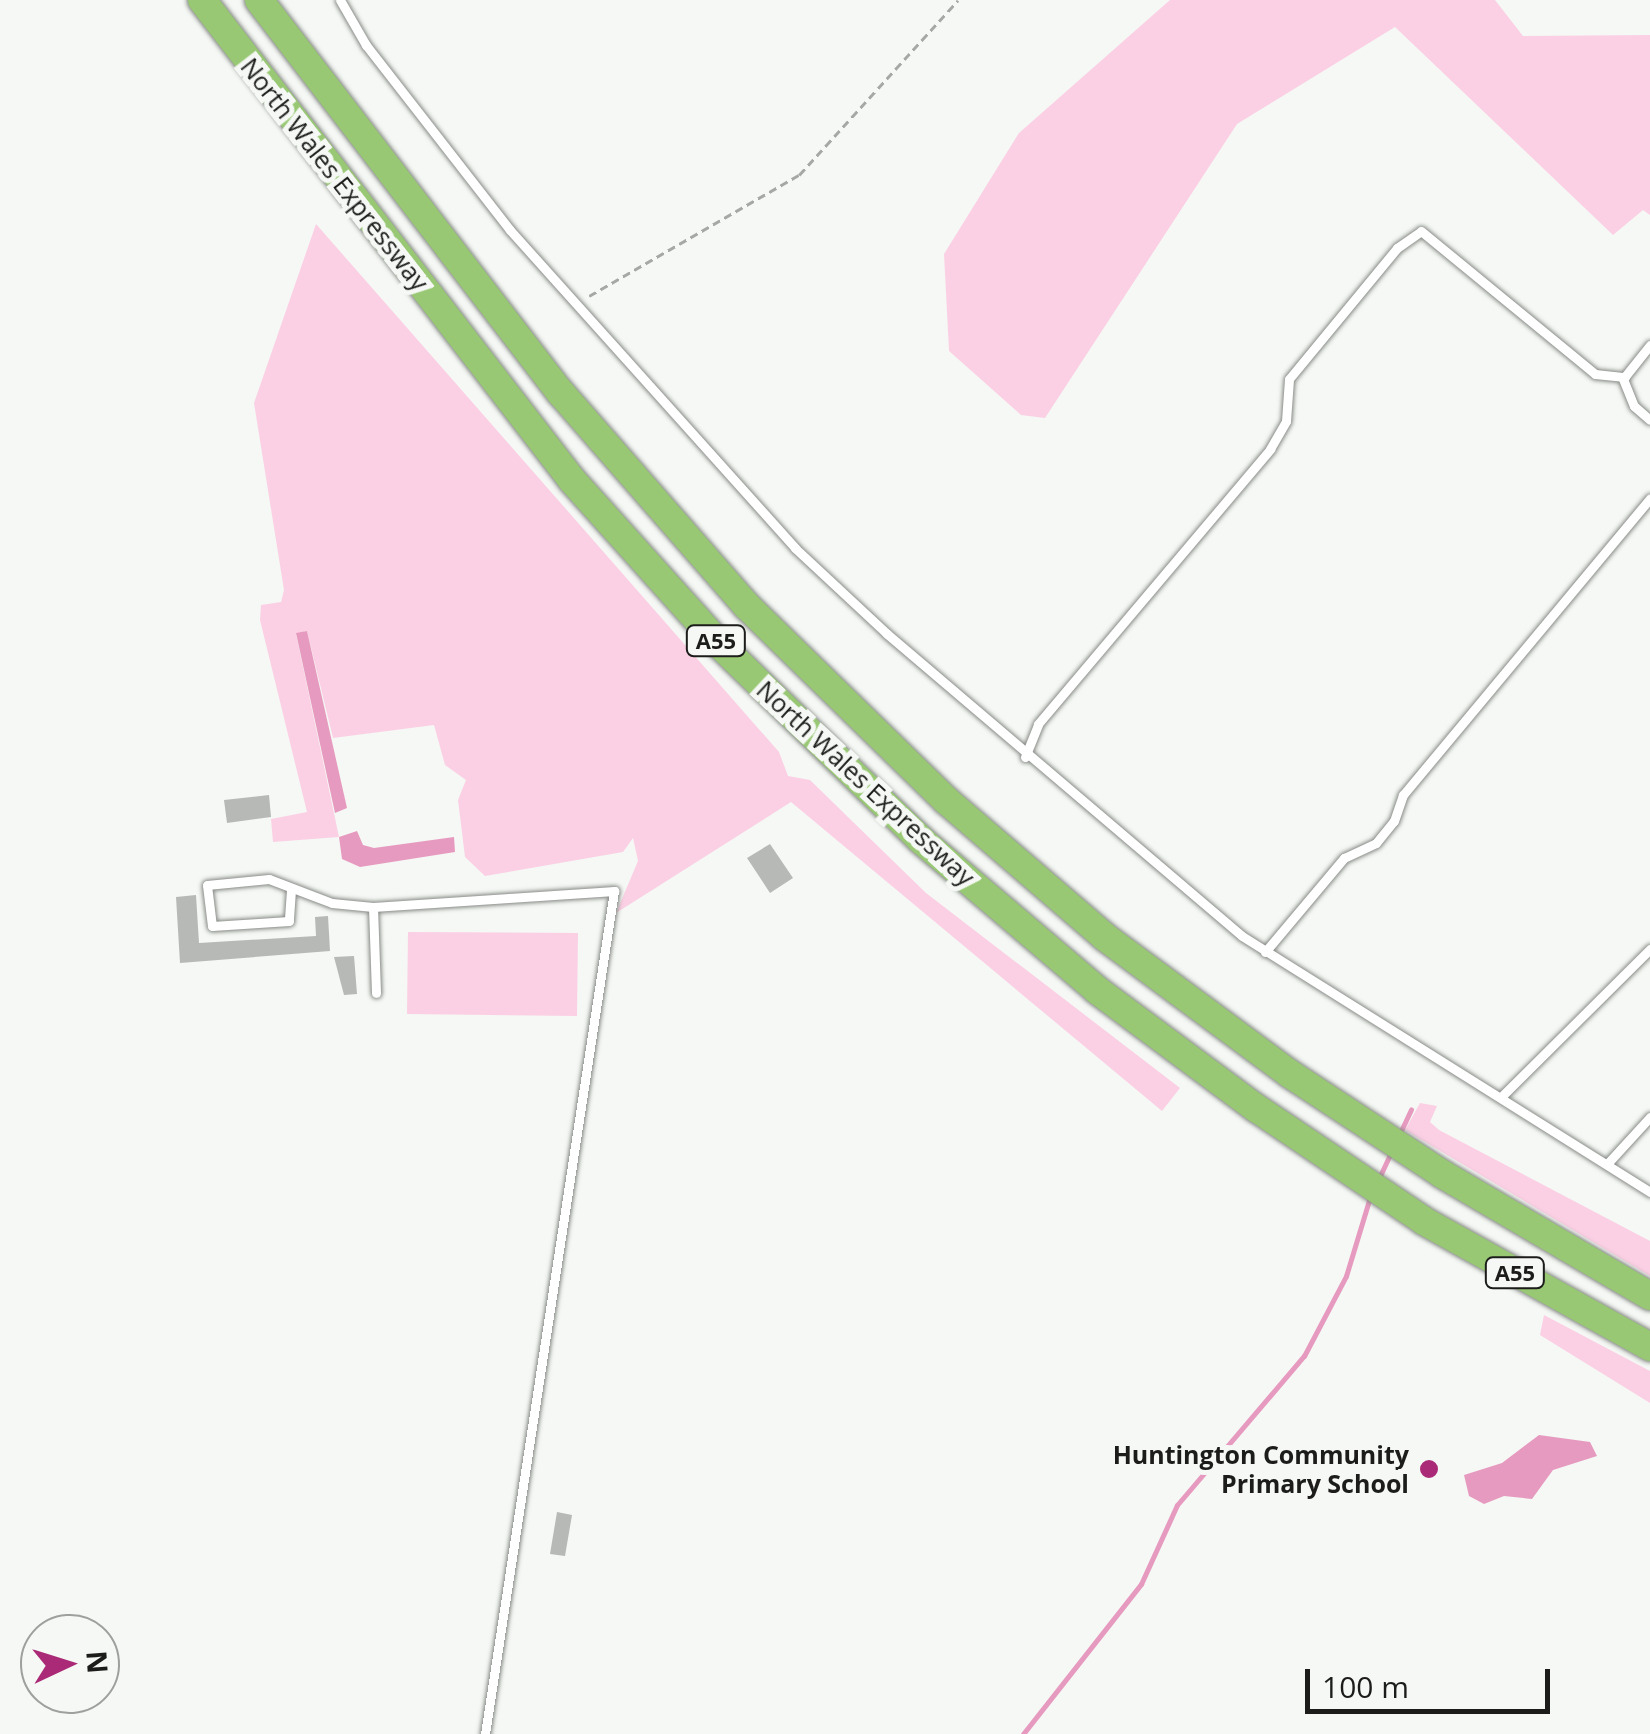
<!DOCTYPE html>
<style>
body{margin:0}
#map{position:relative;width:1650px;height:1734px;overflow:hidden;background:#f5f8f4;font-family:"Open Sans",sans-serif}
div>[style]{position:absolute}
.green>*{inset:0;background:#fbd0e4}
.water>*{inset:0;background:#e79abf}
.stream>*{height:5px;margin:-2.5px;padding:0 2.5px;transform-origin:2.5px;border-radius:2.5px;background:#e79abf}
.building>*{inset:0;background:#b6b9b5}
.path>*{height:2.5px;margin-top:-1.25px;transform-origin:0;background:repeating-linear-gradient(90deg,#a6a8a5 0 8px,transparent 0 13px)}
.roads{filter:drop-shadow(0 0 2px #888b87) drop-shadow(0 0 2px #888b87)}
.service>*{height:9px;margin:-4.5px;padding:0 4.5px;transform-origin:4.5px;border-radius:4.5px;background:#fff}
.trunk>*{height:28px;margin:-14px;padding:0 14px;transform-origin:14px;border-radius:14px;background:#98c874}
.dots>*{width:28px;height:28px;translate:-50% -50%;box-sizing:border-box;border:5px solid #f5f8f4;border-radius:50%}
span{translate:-50% -50%;white-space:nowrap;text-align:center;line-height:1.15;-webkit-text-stroke:10px #f5f8f4;paint-order:stroke}
.shield-label span{padding:2px 8px;background:#f5f8f4;border:2px solid;border-radius:8px;-webkit-text-stroke-width:0}
.shield-label{font-size:22px;color:#1c1d1b;font-weight:700}
.street-label{font-size:25px;color:#1c1d1b}
.poi-label{font-size:25px;color:#1c1d1b;font-weight:700}
.right{translate:-100% -50%;text-align:right}
.north{position:absolute;left:20px;top:1614px;width:100px;height:100px;box-sizing:border-box;background:#f5f8f4;border:2px solid #9ea09d;border-radius:50%;rotate:86deg;font-size:28px;font-weight:700;line-height:40px;text-align:center;color:#1c1d1b}
.north::after{content:'';display:block;margin:auto;width:35px;height:45px;background:#ab2a77;clip-path:polygon(50% 0,100% 100%,50% 72%,0 100%)}
.scale{position:absolute;left:1305px;top:1669px;width:245px;height:45px;box-sizing:border-box;border:5px solid #1c1d1b;border-top:0;padding-left:12px;font-size:30px;line-height:35px;white-space:nowrap;color:#1c1d1b;-webkit-text-stroke:8px #f5f8f4;paint-order:stroke}
</style>
<div id="map">
<div class="green">
<i style="clip-path:polygon(1170px 0,1495px 0,1523px 36px,1650px 35px,1650px 215px,1643px 210px,1613px 235px,1395px 27px,1237px 124px,1045px 418px,1021px 415px,949px 351px,944px 254px,1019px 133px)"></i>
<i style="clip-path:polygon(316px 224px,779px 752px,788px 776px,810px 780px,926px 893px,1180px 1088px,1162px 1111px,791px 802px,616px 913px,638px 861px,633px 838px,623px 852px,485px 876px,465px 857px,458px 800px,466px 780px,445px 765px,434px 725px,333px 738px,307px 631px,296px 634px,339px 837px,273px 842px,271px 819px,307px 812px,260px 620px,261px 605px,281px 602px,284px 590px,254px 403px)"></i>
<i style="clip-path:polygon(408px 932px,578px 933px,577px 1016px,407px 1014px)"></i>
<i style="clip-path:polygon(1420px 1103px,1437px 1106px,1430px 1122px,1439px 1130px,1650px 1241px,1650px 1276px,1405px 1130px)"></i>
<i style="clip-path:polygon(1544px 1315px,1650px 1371px,1650px 1403px,1540px 1335px)"></i>
</div>
<div class="water">
<i style="clip-path:polygon(307px 631px,347px 808px,335px 813px,296px 633px)"></i>
<i style="clip-path:polygon(357px 831px,363px 845px,374px 848px,454px 837px,455px 852px,360px 867px,342px 859px,339px 837px)"></i>
<i style="clip-path:polygon(1539px 1435px,1590px 1442px,1597px 1456px,1553px 1470px,1532px 1499px,1504px 1496px,1484px 1504px,1469px 1496px,1464px 1475px,1502px 1463px)"></i>
</div>
<div class="stream">
<i style="left:1400px;top:1133px;width:26px;rotate:-65deg"></i>
<i style="left:1379px;top:1178px;width:29px;rotate:-65deg"></i>
<i style="left:1023px;top:1734px;width:191px;rotate:-51.8deg"></i>
<i style="left:1141px;top:1584px;width:87px;rotate:-65.5deg"></i>
<i style="left:1177px;top:1505px;width:196px;rotate:-49.6deg"></i>
<i style="left:1304px;top:1356px;width:90px;rotate:-62.3deg"></i>
<i style="left:1346px;top:1276px;width:83px;rotate:-73.1deg"></i>
</div>
<div class="building">
<i style="clip-path:polygon(269px 795px,271px 817px,227px 823px,224px 800px)"></i>
<i style="clip-path:polygon(770px 844px,793px 878px,770px 893px,747px 858px)"></i>
<i style="clip-path:polygon(196px 895px,199px 943px,316px 936px,315px 917px,328px 916px,330px 951px,180px 963px,176px 897px)"></i>
<i style="clip-path:polygon(354px 956px,357px 994px,344px 995px,334px 957px)"></i>
<i style="clip-path:polygon(557px 1512px,572px 1515px,565px 1556px,550px 1554px)"></i>
</div>
<div class="path">
<i style="left:589px;top:296px;width:242px;rotate:-30deg"></i>
<i style="left:799px;top:175px;width:236px;rotate:-47.7deg"></i>
</div>
<div class="roads">
<div class="service">
<i style="left:340px;top:0;width:52px;rotate:60deg"></i>
<i style="left:366px;top:45px;width:234px;rotate:52.1deg"></i>
<i style="left:510px;top:230px;width:427px;rotate:48.1deg"></i>
<i style="left:795px;top:548px;width:125px;rotate:43deg"></i>
<i style="left:886px;top:633px;width:467px;rotate:40.4deg"></i>
<i style="left:1242px;top:936px;width:482px;rotate:32.1deg"></i>
<i style="left:1650px;top:345px;width:43px;rotate:128.5deg"></i>
<i style="left:1623px;top:379px;width:29px;rotate:68deg"></i>
<i style="left:1634px;top:406px;width:21px;rotate:41deg"></i>
<i style="left:1025px;top:757px;width:35px;rotate:-68deg"></i>
<i style="left:1038px;top:724px;width:360px;rotate:-49.8deg"></i>
<i style="left:1270px;top:449px;width:32px;rotate:-60deg"></i>
<i style="left:1286px;top:421px;width:42px;rotate:-85.9deg"></i>
<i style="left:1289px;top:379px;width:170px;rotate:-50.5deg"></i>
<i style="left:1397px;top:248px;width:29px;rotate:-35deg"></i>
<i style="left:1421px;top:231px;width:225px;rotate:39.4deg"></i>
<i style="left:1595px;top:374px;width:30px;rotate:6deg"></i>
<i style="left:291px;top:890px;width:31px;rotate:94deg"></i>
<i style="left:289px;top:921px;width:77px;rotate:176.3deg"></i>
<i style="left:212px;top:926px;width:41px;rotate:-97deg"></i>
<i style="left:207px;top:885px;width:62px;rotate:-5.5deg"></i>
<i style="left:269px;top:879px;width:67px;rotate:20.9deg"></i>
<i style="left:332px;top:903px;width:41px;rotate:5.6deg"></i>
<i style="left:373px;top:907px;width:242px;rotate:-3.8deg"></i>
<i style="left:614px;top:891px;width:853px;rotate:98.7deg"></i>
<i style="left:373px;top:907px;width:86px;rotate:88deg"></i>
<i style="left:1265px;top:952px;width:123px;rotate:-50deg"></i>
<i style="left:1344px;top:858px;width:35px;rotate:-25deg"></i>
<i style="left:1376px;top:843px;width:28px;rotate:-51deg"></i>
<i style="left:1394px;top:821px;width:28px;rotate:-71deg"></i>
<i style="left:1403px;top:795px;width:386px;rotate:-50.2deg"></i>
<i style="left:1502px;top:1096px;width:209px;rotate:-44.8deg"></i>
<i style="left:1607px;top:1164px;width:64px;rotate:-47.5deg"></i>
</div>
<div class="trunk">
<i style="left:202px;top:0;width:606px;rotate:52.37deg"></i>
<i style="left:572px;top:480px;width:222px;rotate:48.1deg"></i>
<i style="left:720px;top:645px;width:280px;rotate:44.1deg"></i>
<i style="left:921px;top:840px;width:231px;rotate:40.4deg"></i>
<i style="left:1097px;top:990px;width:198px;rotate:36.6deg"></i>
<i style="left:1256px;top:1108px;width:202px;rotate:33.9deg"></i>
<i style="left:1424px;top:1221px;width:259px;rotate:29.1deg"></i>
<i style="left:259px;top:0;width:496px;rotate:52.5deg"></i>
<i style="left:561px;top:393px;width:283px;rotate:48.9deg"></i>
<i style="left:747px;top:606px;width:279px;rotate:44.3deg"></i>
<i style="left:947px;top:801px;width:208px;rotate:40.7deg"></i>
<i style="left:1105px;top:937px;width:230px;rotate:36.5deg"></i>
<i style="left:1290px;top:1074px;width:182px;rotate:33.3deg"></i>
<i style="left:1442px;top:1174px;width:241px;rotate:30.4deg"></i>
</div>
</div>
<div class="dots">
<i style="left:1429px;top:1469px;background:#ab2a77"></i>
</div>
<div class="shield-label">
<span style="left:716px;top:641px">A55</span>
<span style="left:1515px;top:1273px">A55</span>
</div>
<div class="street-label">
<span style="left:335px;top:174px;rotate:52deg">North Wales Expressway</span>
<span style="left:866px;top:783px;rotate:43deg">North Wales Expressway</span>
</div>
<div class="poi-label">
<span class="right" style="left:1409px;top:1469px">Huntington Community<br>Primary School</span>
</div>
<div class="north">N</div>
<div class="scale">100 m</div>
</div>
